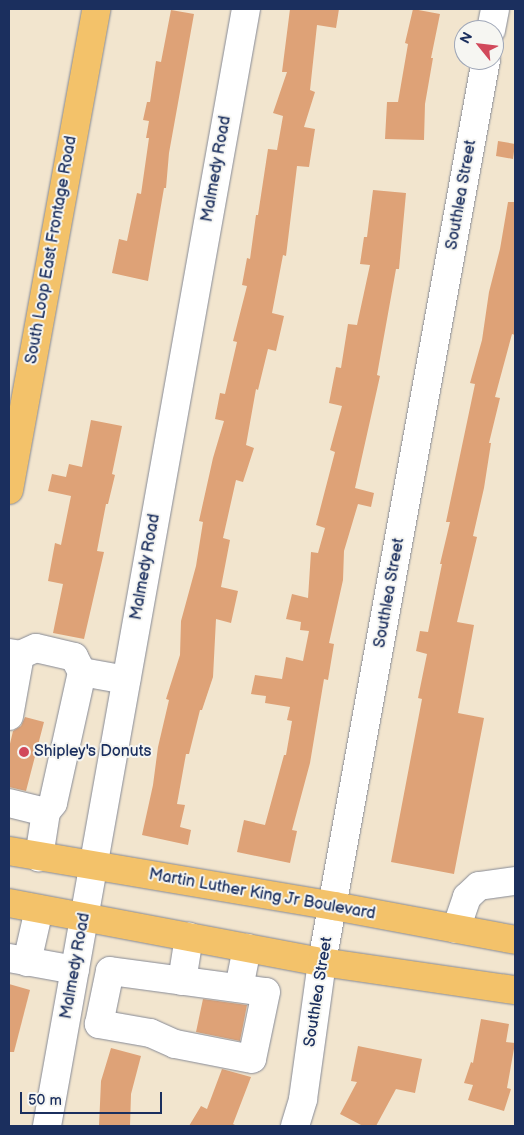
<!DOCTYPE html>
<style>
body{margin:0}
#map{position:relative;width:524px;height:1135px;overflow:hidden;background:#f2e5ce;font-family:"Balsamiq Sans",sans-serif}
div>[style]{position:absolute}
.building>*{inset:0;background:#dea277}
.roads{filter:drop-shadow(0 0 1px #868a96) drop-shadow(0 0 1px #868a96)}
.minor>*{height:28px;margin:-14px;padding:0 14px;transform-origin:14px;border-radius:14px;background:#fff}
.major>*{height:28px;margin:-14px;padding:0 14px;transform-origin:14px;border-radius:14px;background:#f3c26a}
.dots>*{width:14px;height:14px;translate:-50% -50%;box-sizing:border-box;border:2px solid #f6f6f2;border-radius:50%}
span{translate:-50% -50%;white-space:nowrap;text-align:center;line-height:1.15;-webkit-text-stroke:4px #f6f6f2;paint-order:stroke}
.street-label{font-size:16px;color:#1b2f5e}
.poi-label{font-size:16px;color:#1b2f5e}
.left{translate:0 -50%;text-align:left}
.frame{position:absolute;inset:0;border:10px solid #1b2f5e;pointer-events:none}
.north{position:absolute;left:454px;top:20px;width:50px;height:50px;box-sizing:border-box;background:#f6f6f2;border:1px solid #9ea6b7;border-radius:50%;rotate:299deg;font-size:14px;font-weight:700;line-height:20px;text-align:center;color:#1b2f5e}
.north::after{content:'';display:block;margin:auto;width:18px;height:22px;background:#d1495b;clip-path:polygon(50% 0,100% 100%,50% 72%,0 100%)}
.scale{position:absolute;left:20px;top:1092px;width:142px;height:22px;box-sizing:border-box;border:2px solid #1b2f5e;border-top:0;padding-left:6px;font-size:15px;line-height:18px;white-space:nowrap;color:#1b2f5e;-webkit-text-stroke:4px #f6f6f2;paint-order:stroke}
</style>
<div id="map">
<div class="building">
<i style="clip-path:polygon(290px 9px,339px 9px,336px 28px,317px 25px,310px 90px,315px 92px,304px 127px,315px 129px,309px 167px,297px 166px,286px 256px,283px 255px,272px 313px,284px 316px,276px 351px,268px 349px,258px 390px,256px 389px,246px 445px,254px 448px,243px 482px,236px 480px,223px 538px,230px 540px,221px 587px,238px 591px,231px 623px,216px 619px,213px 677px,202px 710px,200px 710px,189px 754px,186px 754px,177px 804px,185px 805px,180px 827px,191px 830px,188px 845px,142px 835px,153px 785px,158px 747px,169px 700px,166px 699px,180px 655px,181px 621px,196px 566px,203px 522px,199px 521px,213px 458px,224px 421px,215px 419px,220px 393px,225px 394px,237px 342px,233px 341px,247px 286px,242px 285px,247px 258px,250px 259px,256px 215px,258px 215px,268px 149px,277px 150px,283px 116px,273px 113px,287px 72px,282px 72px)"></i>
<i style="clip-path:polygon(413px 9px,440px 14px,431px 58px,433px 58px,425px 104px,424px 140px,385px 139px,387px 102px,398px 102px,408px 44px,405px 43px)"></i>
<i style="clip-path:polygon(171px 10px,194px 14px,169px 153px,166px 188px,164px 188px,148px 281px,112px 273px,119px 239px,127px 241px,137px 193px,141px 194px,149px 138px,146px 138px,149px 121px,143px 120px,147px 102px,150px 102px,156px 61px,161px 62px)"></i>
<i style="clip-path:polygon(498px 141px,515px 144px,513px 159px,496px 156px)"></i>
<i style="clip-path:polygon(373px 190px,406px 193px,399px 269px,396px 269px,377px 375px,380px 376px,355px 488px,374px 493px,371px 507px,358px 504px,344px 551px,343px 580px,329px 643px,334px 644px,328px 680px,324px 679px,310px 763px,292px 830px,297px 831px,290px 863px,237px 852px,244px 820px,265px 825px,284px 755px,286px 755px,292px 721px,287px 720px,290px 707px,265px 703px,266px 696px,251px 694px,255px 675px,282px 679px,286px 657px,303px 661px,309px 631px,300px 630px,301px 622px,286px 619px,292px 594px,308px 598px,311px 552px,318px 553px,325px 528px,316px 525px,335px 452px,330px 450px,342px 406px,329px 403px,336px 367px,341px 368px,348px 324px,357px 325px,370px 265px,360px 264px,364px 237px,367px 237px)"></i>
<i style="clip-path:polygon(508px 202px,515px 202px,515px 335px,512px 334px,495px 397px,500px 398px,489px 443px,491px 443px,484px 488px,473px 536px,477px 537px,457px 622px,474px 625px,458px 713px,484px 718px,454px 874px,391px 862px,422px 699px,418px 698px,427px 654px,416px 651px,420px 631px,428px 632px,442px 564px,440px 564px,450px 522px,446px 522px,475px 384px,470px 383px,482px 340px,489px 292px,500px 249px)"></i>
<i style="clip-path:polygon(91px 420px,122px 426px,112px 474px,115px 475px,108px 504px,106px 504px,97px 551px,104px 552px,84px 639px,53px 633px,63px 584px,48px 581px,55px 543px,61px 545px,71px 496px,48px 491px,52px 474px,66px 477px,69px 464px,82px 467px)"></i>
<i style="clip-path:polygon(25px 717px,44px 722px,26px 791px,9px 787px,9px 748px,13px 731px,21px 726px)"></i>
<i style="clip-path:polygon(9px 984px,30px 990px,14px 1052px,9px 1052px)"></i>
<i style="clip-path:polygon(203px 999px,247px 1005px,240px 1041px,196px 1032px)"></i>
<i style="clip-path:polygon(481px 1019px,509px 1024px,506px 1042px,515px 1043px,507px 1088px,511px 1089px,504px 1111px,468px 1100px,473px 1085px,464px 1083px,471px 1062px,473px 1063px)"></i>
<i style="clip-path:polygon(358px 1046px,422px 1059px,415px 1093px,396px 1089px,376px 1126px,363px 1126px,340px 1114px,357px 1082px,351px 1081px)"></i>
<i style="clip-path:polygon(111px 1048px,141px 1056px,131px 1094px,130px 1126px,99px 1126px,101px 1081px)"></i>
<i style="clip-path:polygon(222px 1069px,251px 1077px,233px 1124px,237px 1126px,189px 1126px,201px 1106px,207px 1109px)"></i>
</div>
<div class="roads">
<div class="minor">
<i style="left:491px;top:30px;width:21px;rotate:-79deg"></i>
<i style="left:9px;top:653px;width:11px;rotate:10deg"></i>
<i style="left:20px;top:655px;width:17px;rotate:-24deg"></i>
<i style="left:36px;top:648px;width:39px;rotate:13deg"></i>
<i style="left:74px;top:657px;width:17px;rotate:62deg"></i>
<i style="left:82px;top:672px;width:45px;rotate:10.3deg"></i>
<i style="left:9px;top:716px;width:62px;rotate:-79.8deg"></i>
<i style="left:9px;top:803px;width:38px;rotate:14deg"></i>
<i style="left:46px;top:812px;width:46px;rotate:98.8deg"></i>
<i style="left:46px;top:812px;width:11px;rotate:-52deg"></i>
<i style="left:53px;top:803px;width:134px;rotate:-77.5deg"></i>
<i style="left:456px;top:929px;width:34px;rotate:-71deg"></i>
<i style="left:467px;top:897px;width:16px;rotate:-43deg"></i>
<i style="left:479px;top:886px;width:36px;rotate:-8deg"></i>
<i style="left:9px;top:958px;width:67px;rotate:10.3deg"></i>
<i style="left:27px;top:962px;width:54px;rotate:-77.2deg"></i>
<i style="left:110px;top:971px;width:157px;rotate:7.7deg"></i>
<i style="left:266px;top:992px;width:68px;rotate:101.8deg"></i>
<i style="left:252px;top:1059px;width:78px;rotate:-169deg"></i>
<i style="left:175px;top:1044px;width:27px;rotate:-156deg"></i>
<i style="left:150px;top:1033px;width:52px;rotate:-170deg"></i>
<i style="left:99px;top:1024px;width:54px;rotate:-78.3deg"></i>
<i style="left:182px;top:981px;width:45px;rotate:-81deg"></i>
<i style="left:239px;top:988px;width:41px;rotate:-78.7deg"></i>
<i style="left:47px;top:1126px;width:1135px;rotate:-79.9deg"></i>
<i style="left:295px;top:1126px;width:28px;rotate:-73deg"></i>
<i style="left:303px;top:1099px;width:138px;rotate:-82.1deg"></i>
<i style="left:322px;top:962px;width:917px;rotate:-79.7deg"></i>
</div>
<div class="major">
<i style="left:9px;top:490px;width:489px;rotate:-79.7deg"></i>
<i style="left:9px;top:851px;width:330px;rotate:9.6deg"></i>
<i style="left:334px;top:906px;width:184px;rotate:10.6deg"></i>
<i style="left:9px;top:903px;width:319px;rotate:10.7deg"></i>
<i style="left:322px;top:962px;width:195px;rotate:8.3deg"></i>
</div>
</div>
<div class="dots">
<i style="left:24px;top:752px;background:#d1495b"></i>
</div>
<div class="street-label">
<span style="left:217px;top:169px;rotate:-80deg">Malmedy Road</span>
<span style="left:462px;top:195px;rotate:-80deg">Southlea Street</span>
<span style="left:52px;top:250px;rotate:-80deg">South Loop East Frontage Road</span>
<span style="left:146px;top:567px;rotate:-80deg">Malmedy Road</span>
<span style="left:390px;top:593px;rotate:-80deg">Southlea Street</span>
<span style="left:262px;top:895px;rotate:10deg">Martin Luther King Jr Boulevard</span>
<span style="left:76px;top:966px;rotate:-80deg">Malmedy Road</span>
<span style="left:319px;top:992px;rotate:-81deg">Southlea Street</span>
</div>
<div class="poi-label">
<span class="left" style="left:34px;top:752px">Shipley's Donuts</span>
</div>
<div class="frame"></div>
<div class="north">N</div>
<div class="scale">50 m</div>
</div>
